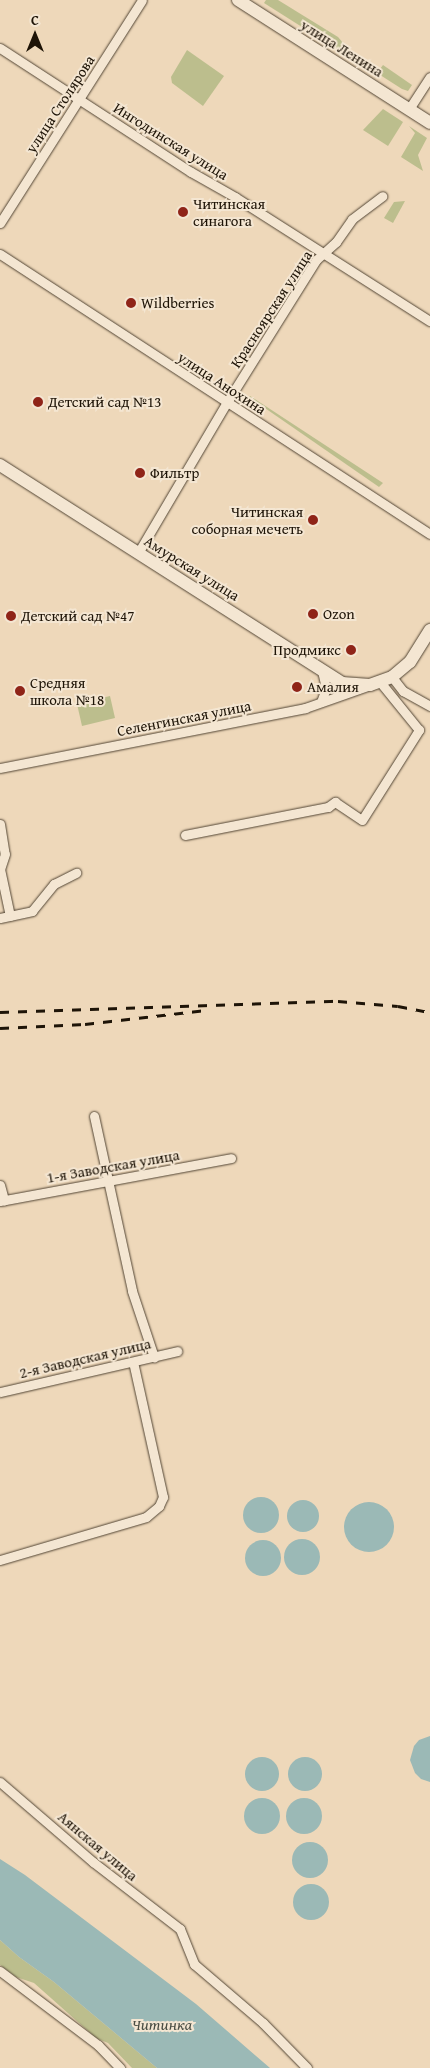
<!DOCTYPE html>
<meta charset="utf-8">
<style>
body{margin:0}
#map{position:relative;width:430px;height:2068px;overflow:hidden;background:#eed8ba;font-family:"Gentium Book Plus",serif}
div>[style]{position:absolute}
.green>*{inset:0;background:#bcbe8d}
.water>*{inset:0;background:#9bb9b6}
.round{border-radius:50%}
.roads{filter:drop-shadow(0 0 1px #524534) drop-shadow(0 0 1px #524534)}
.street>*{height:9px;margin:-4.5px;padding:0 4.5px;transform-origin:4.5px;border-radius:4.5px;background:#f4e6d2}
.secondary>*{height:12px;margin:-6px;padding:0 6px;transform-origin:6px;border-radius:6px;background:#f4e6d2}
.rail>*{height:2.5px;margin-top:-1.25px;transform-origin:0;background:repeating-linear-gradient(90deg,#1e1407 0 9px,transparent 0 18px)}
.dots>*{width:14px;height:14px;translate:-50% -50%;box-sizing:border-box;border:2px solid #f4e6d2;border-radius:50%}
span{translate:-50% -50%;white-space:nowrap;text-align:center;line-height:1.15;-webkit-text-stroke:4px #f4e6d2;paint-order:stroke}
.street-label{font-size:15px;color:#1e1407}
.poi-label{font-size:15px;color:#1e1407}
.left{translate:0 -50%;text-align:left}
.right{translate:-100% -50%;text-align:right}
.water-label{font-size:16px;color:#4a4e44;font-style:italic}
.north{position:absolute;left:10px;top:10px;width:50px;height:50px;-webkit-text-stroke:4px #f4e6d2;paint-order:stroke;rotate:0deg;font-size:14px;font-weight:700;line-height:20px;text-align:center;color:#1e1407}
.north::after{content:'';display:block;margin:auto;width:18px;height:22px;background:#1e1407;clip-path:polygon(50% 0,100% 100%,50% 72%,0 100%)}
</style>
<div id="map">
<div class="green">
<i style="clip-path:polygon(266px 0,278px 0,338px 37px,344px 44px,340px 51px,264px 3px)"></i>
<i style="clip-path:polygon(187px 50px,224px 76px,203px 106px,172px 83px,171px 77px)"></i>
<i style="clip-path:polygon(383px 65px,412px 85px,408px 91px,402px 89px,377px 73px)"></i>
<i style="clip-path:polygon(383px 109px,403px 122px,388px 146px,363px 130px)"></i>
<i style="clip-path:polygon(409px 126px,427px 138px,418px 155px,423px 171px,401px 157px,415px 133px)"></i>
<i style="clip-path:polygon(405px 201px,393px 223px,384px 218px,394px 202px)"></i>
<i style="clip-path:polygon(250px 396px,383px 483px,379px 487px,249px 397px)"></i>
<i style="clip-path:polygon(110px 696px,115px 718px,82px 726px,77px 704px)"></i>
<i style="clip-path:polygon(0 1940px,19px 1957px,54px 1982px,157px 2068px,132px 2068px,108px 2043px,96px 2038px,34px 1983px,16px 1977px,0 1965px)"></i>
</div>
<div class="water">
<i class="round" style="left:243px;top:1497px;width:36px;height:36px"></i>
<i class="round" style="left:287px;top:1500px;width:32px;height:32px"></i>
<i class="round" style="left:344px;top:1502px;width:50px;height:50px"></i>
<i class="round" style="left:284px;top:1539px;width:36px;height:36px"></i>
<i class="round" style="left:245px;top:1540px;width:36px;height:36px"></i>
<i style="clip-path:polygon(430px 1736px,430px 1782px,421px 1779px,415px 1773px,410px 1760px,414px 1746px,419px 1740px)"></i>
<i class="round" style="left:245px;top:1757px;width:34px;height:34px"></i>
<i class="round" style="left:288px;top:1757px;width:34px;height:34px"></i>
<i class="round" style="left:286px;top:1798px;width:36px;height:36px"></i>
<i class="round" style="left:244px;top:1798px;width:36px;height:36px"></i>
<i class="round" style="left:292px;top:1842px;width:36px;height:36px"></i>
<i style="clip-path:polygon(0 1859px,25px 1875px,196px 2004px,270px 2068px,157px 2068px,54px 1982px,19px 1957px,0 1940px)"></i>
<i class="round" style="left:293px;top:1884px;width:36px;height:36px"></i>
</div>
<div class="roads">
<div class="street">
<i style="left:0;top:48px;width:228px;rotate:33deg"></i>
<i style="left:191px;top:172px;width:51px;rotate:29.6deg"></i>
<i style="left:235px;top:197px;width:231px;rotate:32.5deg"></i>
<i style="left:409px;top:109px;width:38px;rotate:-57deg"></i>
<i style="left:0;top:223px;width:264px;rotate:-57.5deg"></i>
<i style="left:0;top:254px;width:513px;rotate:33.07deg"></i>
<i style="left:138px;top:553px;width:175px;rotate:-59.5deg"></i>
<i style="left:227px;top:402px;width:168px;rotate:-57.9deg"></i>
<i style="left:316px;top:260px;width:27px;rotate:-42deg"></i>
<i style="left:336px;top:242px;width:28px;rotate:-55deg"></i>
<i style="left:352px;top:219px;width:38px;rotate:-37deg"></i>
<i style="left:392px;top:677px;width:18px;rotate:52deg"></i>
<i style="left:403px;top:691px;width:31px;rotate:29deg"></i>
<i style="left:321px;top:702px;width:15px;rotate:-70deg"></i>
<i style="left:326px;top:688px;width:17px;rotate:-103deg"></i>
<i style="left:0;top:768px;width:311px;rotate:-11.1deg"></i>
<i style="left:305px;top:708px;width:64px;rotate:-19.3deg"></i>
<i style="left:0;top:824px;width:30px;rotate:81deg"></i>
<i style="left:5px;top:854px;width:16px;rotate:108deg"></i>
<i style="left:0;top:869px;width:48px;rotate:78deg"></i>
<i style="left:185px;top:835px;width:146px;rotate:-11.1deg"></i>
<i style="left:328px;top:807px;width:9px;rotate:-36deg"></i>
<i style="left:335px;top:802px;width:32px;rotate:34deg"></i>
<i style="left:362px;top:820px;width:107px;rotate:-57.7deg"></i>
<i style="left:419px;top:730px;width:60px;rotate:-129deg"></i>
<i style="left:0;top:918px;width:33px;rotate:-12deg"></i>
<i style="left:32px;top:911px;width:35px;rotate:-51deg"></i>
<i style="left:54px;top:884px;width:25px;rotate:-27deg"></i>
<i style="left:94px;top:1116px;width:179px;rotate:77.7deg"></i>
<i style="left:132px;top:1291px;width:70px;rotate:71.6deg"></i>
<i style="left:0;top:1185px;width:16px;rotate:75deg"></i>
<i style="left:0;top:1201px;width:235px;rotate:-10.5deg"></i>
<i style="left:0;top:1392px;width:182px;rotate:-13deg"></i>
<i style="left:0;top:1560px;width:152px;rotate:-16.4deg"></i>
<i style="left:146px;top:1517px;width:17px;rotate:-40deg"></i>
<i style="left:159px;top:1506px;width:10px;rotate:-66deg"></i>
<i style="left:163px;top:1497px;width:138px;rotate:-102.5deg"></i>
<i style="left:0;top:1782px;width:123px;rotate:40.7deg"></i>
<i style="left:93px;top:1862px;width:110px;rotate:37.6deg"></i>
<i style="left:180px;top:1929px;width:38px;rotate:68deg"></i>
<i style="left:194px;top:1964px;width:91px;rotate:40.5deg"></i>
<i style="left:263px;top:2023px;width:63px;rotate:45.6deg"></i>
<i style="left:0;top:1971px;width:123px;rotate:37.1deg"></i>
<i style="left:98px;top:2045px;width:32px;rotate:46deg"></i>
</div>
<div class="secondary">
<i style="left:238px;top:0;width:228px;rotate:32.6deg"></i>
<i style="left:0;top:465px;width:406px;rotate:32.5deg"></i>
<i style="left:342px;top:683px;width:28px;rotate:4deg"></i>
<i style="left:370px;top:685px;width:23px;rotate:-20deg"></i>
<i style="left:392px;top:677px;width:23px;rotate:-40deg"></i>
<i style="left:410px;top:662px;width:38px;rotate:-58deg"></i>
</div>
</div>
<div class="rail">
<i style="left:0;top:1012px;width:338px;rotate:-1.9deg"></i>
<i style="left:338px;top:1001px;width:60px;rotate:4.8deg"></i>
<i style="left:398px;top:1006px;width:33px;rotate:11deg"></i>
<i style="left:0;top:1028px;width:85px;rotate:-2.7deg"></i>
<i style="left:85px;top:1024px;width:122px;rotate:-6.6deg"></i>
</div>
<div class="dots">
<i style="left:183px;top:212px;background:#8f2418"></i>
<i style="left:131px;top:303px;background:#8f2418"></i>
<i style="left:38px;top:402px;background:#8f2418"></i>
<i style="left:140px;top:473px;background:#8f2418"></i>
<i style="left:313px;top:520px;background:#8f2418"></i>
<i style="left:313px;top:614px;background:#8f2418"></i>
<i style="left:11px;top:616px;background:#8f2418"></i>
<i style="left:351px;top:650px;background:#8f2418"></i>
<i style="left:297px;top:687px;background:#8f2418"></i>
<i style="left:20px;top:691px;background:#8f2418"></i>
</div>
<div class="street-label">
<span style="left:342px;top:48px;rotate:32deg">улица Ленина</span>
<span style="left:60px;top:104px;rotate:-57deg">улица Столярова</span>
<span style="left:171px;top:141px;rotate:32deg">Ингодинская улица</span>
<span style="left:271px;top:309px;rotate:-57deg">Красноярская улица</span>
<span style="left:222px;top:383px;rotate:33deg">улица Анохина</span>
<span style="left:192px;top:568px;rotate:32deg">Амурская улица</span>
<span style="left:184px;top:718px;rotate:-11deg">Селенгинская улица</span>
<span style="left:113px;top:1166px;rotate:-10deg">1-я Заводская улица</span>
<span style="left:85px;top:1358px;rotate:-13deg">2-я Заводская улица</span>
<span style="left:98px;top:1846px;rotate:40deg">Аянская улица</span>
</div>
<div class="poi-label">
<span class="left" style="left:193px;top:212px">Читинская<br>синагога</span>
<span class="left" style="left:141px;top:303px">Wildberries</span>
<span class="left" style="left:48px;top:402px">Детский сад №13</span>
<span class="left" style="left:150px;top:473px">Фильтр</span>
<span class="right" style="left:303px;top:520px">Читинская<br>соборная мечеть</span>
<span class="left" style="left:323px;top:614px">Ozon</span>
<span class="left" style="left:21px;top:616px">Детский сад №47</span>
<span class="right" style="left:341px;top:650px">Продмикс</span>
<span class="left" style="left:30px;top:691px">Средняя<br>школа №18</span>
<span class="left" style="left:307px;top:687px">Амалия</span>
</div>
<div class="water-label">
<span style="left:162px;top:2024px">Читинка</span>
</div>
<div class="north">С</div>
</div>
